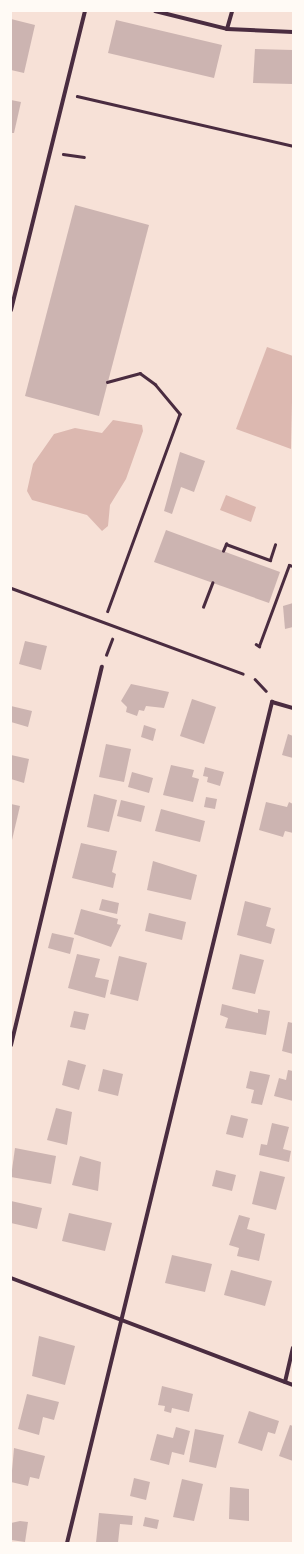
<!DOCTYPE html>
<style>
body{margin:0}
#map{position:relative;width:304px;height:1554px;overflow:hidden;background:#f7e1d7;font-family:"Source Serif 4",serif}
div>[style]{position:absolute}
.water>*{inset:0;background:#dcb8b0}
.building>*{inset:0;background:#ccb4b1}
.path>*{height:2.5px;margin:-1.25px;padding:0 1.25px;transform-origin:1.25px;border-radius:1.25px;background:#4a2c40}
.service>*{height:3px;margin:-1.5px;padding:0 1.5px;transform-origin:1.5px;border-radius:1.5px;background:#4a2c40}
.minor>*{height:4px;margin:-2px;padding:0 2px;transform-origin:2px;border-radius:2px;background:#4a2c40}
span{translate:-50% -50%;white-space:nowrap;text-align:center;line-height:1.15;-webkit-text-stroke:4px #fffaf5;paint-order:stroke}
.frame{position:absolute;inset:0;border:12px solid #fffaf5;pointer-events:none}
</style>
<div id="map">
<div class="water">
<i style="clip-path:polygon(267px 347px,293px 356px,291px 449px,236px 429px)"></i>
<i style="clip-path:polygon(113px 420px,142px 425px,143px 431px,126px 479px,110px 505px,108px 526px,102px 531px,87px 515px,32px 500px,27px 491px,33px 464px,54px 434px,75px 428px,102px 433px)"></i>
<i style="clip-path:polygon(226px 495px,256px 507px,251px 522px,220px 510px)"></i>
</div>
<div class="building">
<i style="clip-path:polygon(11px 19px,35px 25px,24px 73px,11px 70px)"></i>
<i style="clip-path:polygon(116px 20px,222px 45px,214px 78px,108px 53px)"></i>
<i style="clip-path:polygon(255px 49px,293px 50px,293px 84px,253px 83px)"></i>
<i style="clip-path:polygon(11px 100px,21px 102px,14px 133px,11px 133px)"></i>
<i style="clip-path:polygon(75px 205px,149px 225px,99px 416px,25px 396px)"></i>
<i style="clip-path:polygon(180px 452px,205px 461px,194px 492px,181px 487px,172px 514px,164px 511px)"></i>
<i style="clip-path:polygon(166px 530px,280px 572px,269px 603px,154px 562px)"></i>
<i style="clip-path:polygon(293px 603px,293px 627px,285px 629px,283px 606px)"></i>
<i style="clip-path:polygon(25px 641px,47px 646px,41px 670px,19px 664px)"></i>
<i style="clip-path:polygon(131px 684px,169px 692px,164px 708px,146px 706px,144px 711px,139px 710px,137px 716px,126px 712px,127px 707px,121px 701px)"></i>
<i style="clip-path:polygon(192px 699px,216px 707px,204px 744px,180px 736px)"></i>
<i style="clip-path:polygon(11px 706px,32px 711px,28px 727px,11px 722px)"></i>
<i style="clip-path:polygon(144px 725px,156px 729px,153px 741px,141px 737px)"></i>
<i style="clip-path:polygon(288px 734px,293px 736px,293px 758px,282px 755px)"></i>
<i style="clip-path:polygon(106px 744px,131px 749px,124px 782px,99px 777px)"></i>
<i style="clip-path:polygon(11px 755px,29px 759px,24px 783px,11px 779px)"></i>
<i style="clip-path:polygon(171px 765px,194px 770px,192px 777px,199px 779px,193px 802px,163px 795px)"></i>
<i style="clip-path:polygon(205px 767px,224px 772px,220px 786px,207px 782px,208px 777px,203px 776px)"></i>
<i style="clip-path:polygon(132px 772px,153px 778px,149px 793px,128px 787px)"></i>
<i style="clip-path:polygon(94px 794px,117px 800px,109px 832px,87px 827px)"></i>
<i style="clip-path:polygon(206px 797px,217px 799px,215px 809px,204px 807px)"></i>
<i style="clip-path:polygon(121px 800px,145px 806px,141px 822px,117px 816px)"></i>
<i style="clip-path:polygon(266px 802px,287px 807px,289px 802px,293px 804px,293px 833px,285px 831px,283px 837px,259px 830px)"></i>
<i style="clip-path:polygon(11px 804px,20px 806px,12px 840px,11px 840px)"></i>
<i style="clip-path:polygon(161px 809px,205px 821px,200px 842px,155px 831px)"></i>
<i style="clip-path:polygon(81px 843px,117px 851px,112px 872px,116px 874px,113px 888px,72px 878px)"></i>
<i style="clip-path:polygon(153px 861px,197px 875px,191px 900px,147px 890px)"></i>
<i style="clip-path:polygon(102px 899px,119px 903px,117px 914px,99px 910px)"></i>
<i style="clip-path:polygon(245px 901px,271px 908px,266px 926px,275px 929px,271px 944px,237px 935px)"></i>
<i style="clip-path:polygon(81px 909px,118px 919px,117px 924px,121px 925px,111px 947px,74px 934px)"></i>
<i style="clip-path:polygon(149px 913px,186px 922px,182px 940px,145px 931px)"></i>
<i style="clip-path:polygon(52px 933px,74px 938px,70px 954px,48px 948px)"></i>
<i style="clip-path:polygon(77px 954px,100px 959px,95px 977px,109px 980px,105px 998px,68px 988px)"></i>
<i style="clip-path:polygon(240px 954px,264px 960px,255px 994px,232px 989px)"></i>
<i style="clip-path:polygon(119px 956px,147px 963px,138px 1001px,110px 994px)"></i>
<i style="clip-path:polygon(222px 1004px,258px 1013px,258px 1009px,270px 1011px,266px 1035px,225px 1028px,228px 1018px,220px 1015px)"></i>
<i style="clip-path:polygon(74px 1011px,89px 1014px,85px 1030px,70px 1027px)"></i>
<i style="clip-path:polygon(288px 1022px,293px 1023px,293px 1054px,282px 1051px)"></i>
<i style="clip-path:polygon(68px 1060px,86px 1065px,79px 1090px,62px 1085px)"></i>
<i style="clip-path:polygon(103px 1069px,123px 1074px,118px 1096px,98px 1091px)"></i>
<i style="clip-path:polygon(288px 1070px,293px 1071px,293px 1101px,274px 1096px,279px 1078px,286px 1080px)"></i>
<i style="clip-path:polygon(250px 1071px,270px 1075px,262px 1105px,251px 1103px,254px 1090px,246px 1088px)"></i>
<i style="clip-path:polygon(56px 1108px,72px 1112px,67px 1145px,47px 1140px)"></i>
<i style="clip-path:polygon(231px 1115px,248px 1119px,243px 1138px,226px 1134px)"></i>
<i style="clip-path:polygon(272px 1123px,289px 1127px,283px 1149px,291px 1151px,289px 1162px,259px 1155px,261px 1144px,267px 1145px)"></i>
<i style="clip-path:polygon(15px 1148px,56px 1156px,51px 1184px,11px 1177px)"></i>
<i style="clip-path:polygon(80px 1156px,101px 1162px,98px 1191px,72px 1185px)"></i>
<i style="clip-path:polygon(216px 1170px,236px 1175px,232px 1191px,212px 1186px)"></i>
<i style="clip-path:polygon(260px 1171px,285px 1177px,276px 1210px,252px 1204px)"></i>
<i style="clip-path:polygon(11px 1201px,42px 1208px,37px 1229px,11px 1223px)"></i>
<i style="clip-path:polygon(69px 1213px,112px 1223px,105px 1251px,62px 1241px)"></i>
<i style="clip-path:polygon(239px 1215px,250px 1218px,247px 1229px,265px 1234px,259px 1261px,237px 1256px,239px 1248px,229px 1245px)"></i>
<i style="clip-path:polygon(172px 1255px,212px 1264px,205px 1292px,165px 1283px)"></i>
<i style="clip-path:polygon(231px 1270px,272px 1281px,265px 1306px,224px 1295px)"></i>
<i style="clip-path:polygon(39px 1336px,75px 1346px,65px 1385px,32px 1376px)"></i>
<i style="clip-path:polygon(162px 1386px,193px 1394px,189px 1412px,172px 1408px,171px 1413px,164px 1411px,165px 1406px,158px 1405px)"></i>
<i style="clip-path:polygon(27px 1394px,59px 1402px,54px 1420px,43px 1417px,39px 1435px,18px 1429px)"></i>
<i style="clip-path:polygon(249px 1411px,279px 1421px,275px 1434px,268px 1432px,262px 1451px,238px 1443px)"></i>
<i style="clip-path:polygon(290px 1425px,293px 1426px,293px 1461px,279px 1456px)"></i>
<i style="clip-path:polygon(176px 1427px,190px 1431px,184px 1455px,172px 1452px,169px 1465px,150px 1460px,157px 1434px,173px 1438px)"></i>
<i style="clip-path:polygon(195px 1429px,224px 1435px,216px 1468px,189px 1462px)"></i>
<i style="clip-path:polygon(14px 1448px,45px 1456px,39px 1479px,30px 1477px,28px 1486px,11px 1482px)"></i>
<i style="clip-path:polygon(134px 1478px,150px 1482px,146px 1500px,130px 1496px)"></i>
<i style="clip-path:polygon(182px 1479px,203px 1484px,194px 1521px,173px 1517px)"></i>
<i style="clip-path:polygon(230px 1487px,249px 1489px,249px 1521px,229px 1519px)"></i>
<i style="clip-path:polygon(99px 1513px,133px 1516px,132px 1525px,120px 1524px,118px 1543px,96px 1543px)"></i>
<i style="clip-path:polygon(145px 1517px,159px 1520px,157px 1529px,143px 1526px)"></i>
<i style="clip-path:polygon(20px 1521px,28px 1522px,25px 1542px,11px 1540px,11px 1523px)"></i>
</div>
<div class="path">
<i style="left:77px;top:96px;width:222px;rotate:13deg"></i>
<i style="left:63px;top:154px;width:21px;rotate:8deg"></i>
<i style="left:107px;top:382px;width:34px;rotate:-15deg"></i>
<i style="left:140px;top:373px;width:19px;rotate:36deg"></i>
<i style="left:155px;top:384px;width:39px;rotate:50deg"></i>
<i style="left:180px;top:414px;width:210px;rotate:110.1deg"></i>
<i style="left:223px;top:551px;width:8px;rotate:-67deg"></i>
<i style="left:226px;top:544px;width:47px;rotate:20deg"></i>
<i style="left:270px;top:560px;width:16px;rotate:-72deg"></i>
<i style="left:203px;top:607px;width:26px;rotate:-69deg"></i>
<i style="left:256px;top:644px;width:4px;rotate:34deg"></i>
<i style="left:259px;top:646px;width:86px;rotate:-69.7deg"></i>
<i style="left:289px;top:565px;width:4px;rotate:14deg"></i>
<i style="left:106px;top:655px;width:17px;rotate:-69deg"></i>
<i style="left:255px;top:679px;width:16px;rotate:47deg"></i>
</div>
<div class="service">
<i style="left:11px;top:588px;width:247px;rotate:20.3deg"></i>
</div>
<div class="minor">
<i style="left:155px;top:11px;width:74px;rotate:14deg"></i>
<i style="left:227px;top:29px;width:66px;rotate:2.6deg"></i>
<i style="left:227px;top:29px;width:19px;rotate:-74deg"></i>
<i style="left:11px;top:310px;width:308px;rotate:-76.1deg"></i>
<i style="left:11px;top:1045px;width:389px;rotate:-76.5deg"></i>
<i style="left:11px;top:1278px;width:302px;rotate:20.8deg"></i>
<i style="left:285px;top:1382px;width:35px;rotate:-77deg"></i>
<i style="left:67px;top:1543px;width:866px;rotate:-76.3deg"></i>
<i style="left:272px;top:702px;width:22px;rotate:16deg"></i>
</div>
<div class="frame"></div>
</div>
